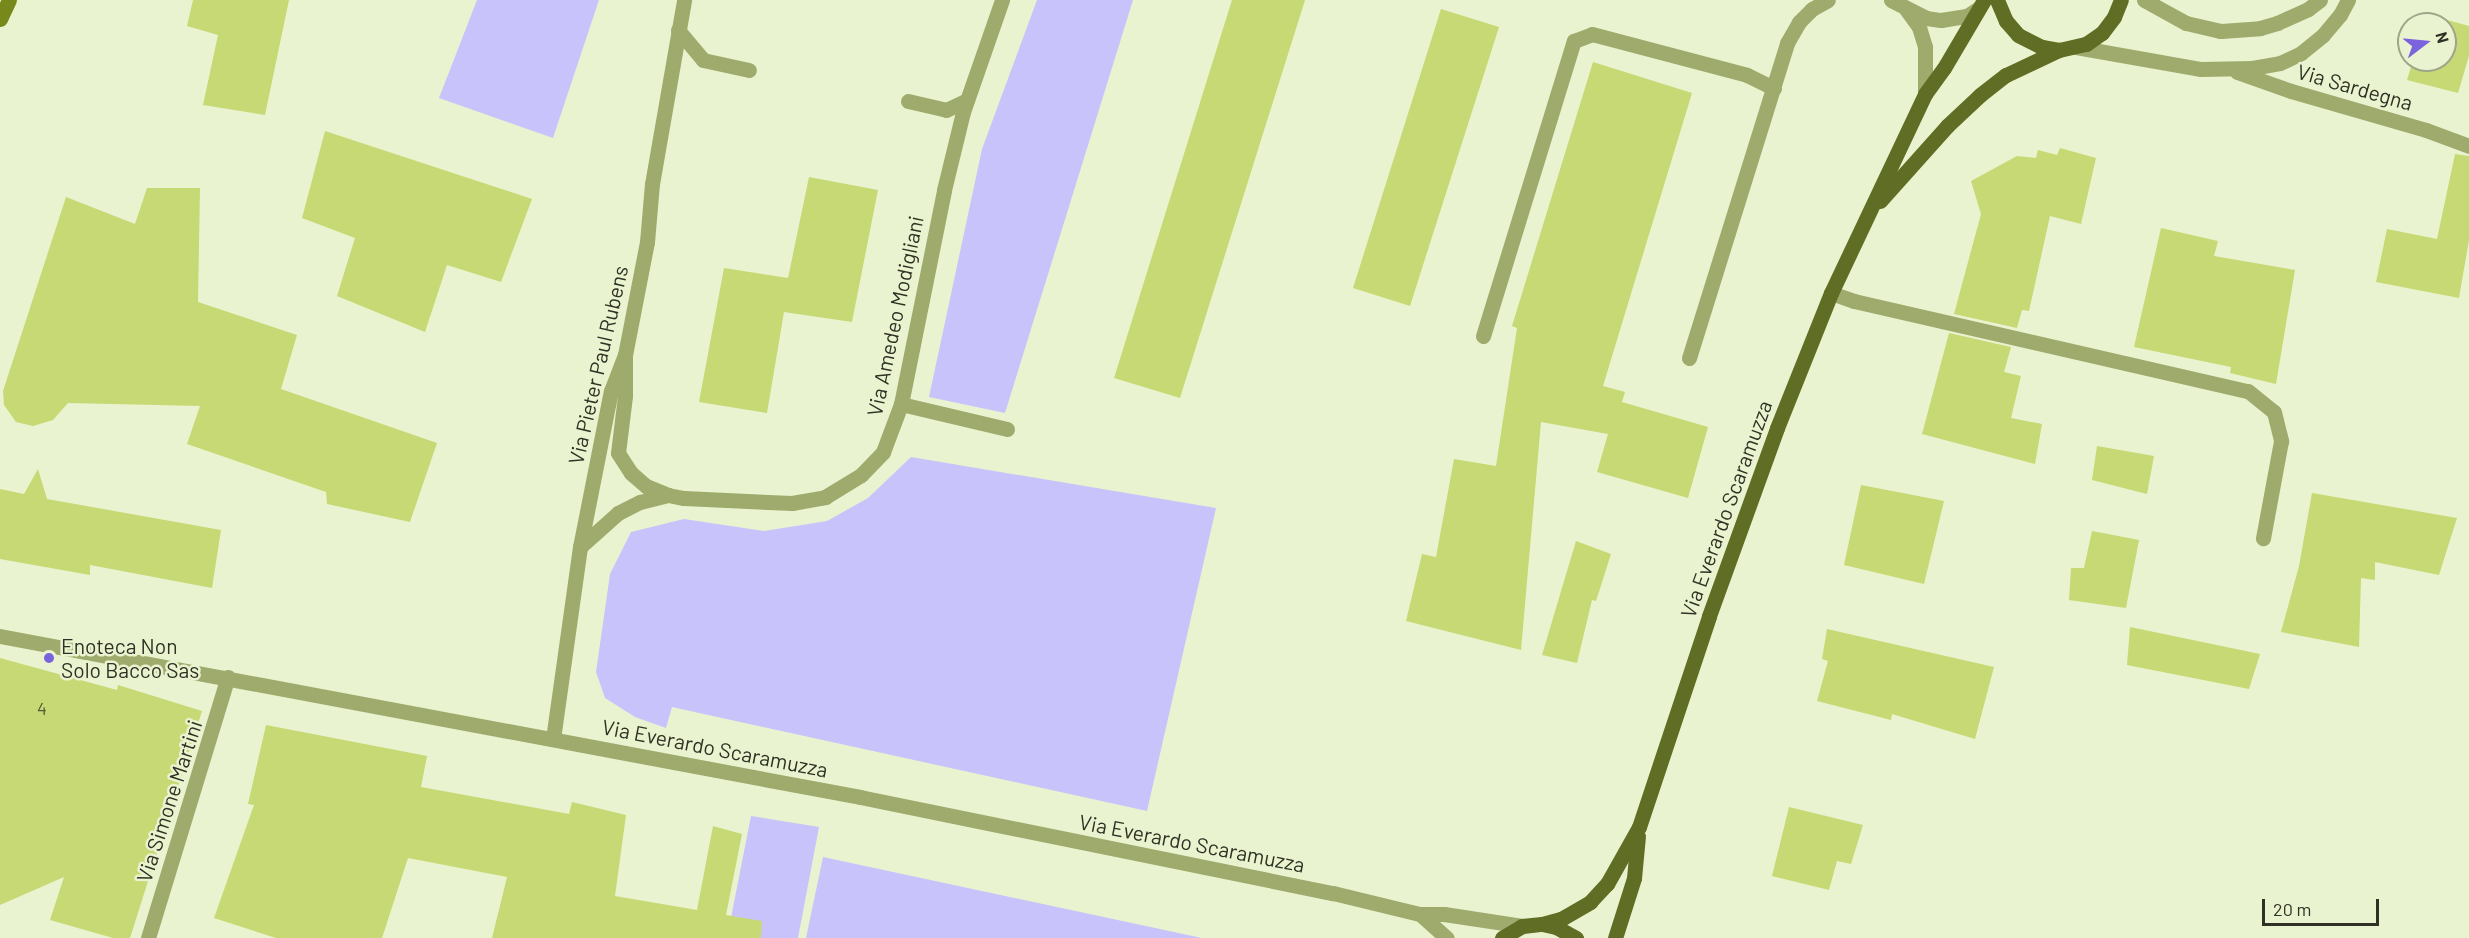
<!DOCTYPE html>
<style>
body{margin:0}
#map{position:relative;width:2469px;height:938px;overflow:hidden;background:#eaf3cf;font-family:Barlow,sans-serif}
div>[style]{position:absolute}
.green>*{inset:0;background:#c8c3fb}
.building>*{inset:0;background:#c6d974}
.lane>*{height:15px;margin:-7.5px;padding:0 7.5px;transform-origin:7.5px;border-radius:7.5px;background:#9eab6d}
.street>*{height:15px;margin:-7.5px;padding:0 7.5px;transform-origin:7.5px;border-radius:7.5px;background:#9eab6d}
.secondary>*{height:15px;margin:-7.5px;padding:0 7.5px;transform-origin:7.5px;border-radius:7.5px;background:#78891c}
.primary>*{height:15px;margin:-7.5px;padding:0 7.5px;transform-origin:7.5px;border-radius:7.5px;background:#606d25}
.dots>*{width:16px;height:16px;translate:-50% -50%;box-sizing:border-box;border:3px solid #eaf3cf;border-radius:50%}
span{translate:-50% -50%;white-space:nowrap;text-align:center;line-height:1.15;-webkit-text-stroke:5px #eaf3cf;paint-order:stroke}
.number-label{font-size:18px;color:#545b37}
.number-label span{-webkit-text-stroke-width:0}
.street-label{font-size:21px;color:#2e3123}
.poi-label{font-size:21px;color:#2e3123}
.left{translate:0 -50%;text-align:left}
.north{position:absolute;left:2397px;top:12px;width:60px;height:60px;box-sizing:border-box;background:#eaf3cf;border:2px solid #9fa58a;border-radius:50%;rotate:74deg;font-size:16px;font-weight:700;line-height:24px;text-align:center;color:#2e3123}
.north::after{content:'';display:block;margin:auto;width:21px;height:27px;background:#7b63de;clip-path:polygon(50% 0,100% 100%,50% 72%,0 100%)}
.scale{position:absolute;left:2262px;top:899px;width:117px;height:27px;box-sizing:border-box;border:3px solid #2e3123;border-top:0;padding-left:8px;font-size:18px;line-height:21px;white-space:nowrap;color:#2e3123;-webkit-text-stroke:4px #eaf3cf;paint-order:stroke}
</style>
<div id="map">
<div class="green">
<i style="clip-path:polygon(477px 0,599px 0,553px 138px,439px 98px)"></i>
<i style="clip-path:polygon(1037px 0,1133px 0,1005px 413px,929px 397px,982px 149px)"></i>
<i style="clip-path:polygon(911px 457px,1216px 508px,1147px 811px,672px 707px,666px 728px,635px 717px,605px 698px,596px 672px,610px 574px,631px 532px,684px 519px,764px 531px,827px 521px,868px 498px)"></i>
<i style="clip-path:polygon(751px 816px,819px 827px,798px 938px,727px 938px)"></i>
<i style="clip-path:polygon(823px 857px,1202px 938px,806px 938px)"></i>
</div>
<div class="building">
<i style="clip-path:polygon(193px 0,289px 0,265px 115px,203px 105px,218px 35px,187px 26px)"></i>
<i style="clip-path:polygon(1232px 0,1305px 0,1180px 398px,1114px 378px)"></i>
<i style="clip-path:polygon(1441px 9px,1499px 27px,1410px 306px,1353px 288px)"></i>
<i style="clip-path:polygon(2426px 14px,2469px 26px,2469px 56px,2458px 93px,2407px 80px,2413px 60px,2445px 60px,2445px 24px,2423px 24px)"></i>
<i style="clip-path:polygon(1593px 62px,1692px 93px,1603px 386px,1625px 392px,1622px 402px,1708px 427px,1688px 498px,1597px 472px,1608px 434px,1541px 422px,1521px 650px,1406px 621px,1422px 554px,1436px 557px,1454px 459px,1496px 466px,1517px 328px,1512px 326px)"></i>
<i style="clip-path:polygon(325px 131px,532px 199px,501px 282px,447px 265px,425px 332px,337px 296px,355px 238px,302px 218px)"></i>
<i style="clip-path:polygon(2060px 148px,2096px 158px,2081px 224px,2050px 216px,2029px 311px,2022px 310px,2017px 328px,1954px 314px,1981px 214px,1971px 181px,2017px 156px,2036px 158px,2038px 150px,2057px 155px)"></i>
<i style="clip-path:polygon(2455px 154px,2469px 156px,2469px 240px,2459px 298px,2376px 282px,2387px 229px,2437px 239px)"></i>
<i style="clip-path:polygon(809px 177px,878px 190px,852px 322px,784px 312px,767px 413px,699px 402px,724px 268px,788px 278px)"></i>
<i style="clip-path:polygon(147px 188px,200px 188px,198px 302px,297px 335px,281px 389px,437px 443px,410px 522px,327px 504px,326px 492px,187px 444px,200px 406px,68px 403px,53px 420px,33px 426px,16px 422px,4px 405px,3px 391px,66px 197px,135px 224px)"></i>
<i style="clip-path:polygon(2161px 228px,2218px 241px,2214px 256px,2295px 270px,2276px 384px,2230px 373px,2231px 367px,2134px 347px)"></i>
<i style="clip-path:polygon(1949px 333px,2011px 347px,2004px 372px,2021px 376px,2011px 418px,2042px 424px,2035px 464px,1922px 434px)"></i>
<i style="clip-path:polygon(2097px 446px,2154px 456px,2147px 494px,2092px 480px)"></i>
<i style="clip-path:polygon(38px 469px,47px 499px,221px 530px,212px 588px,90px 565px,90px 575px,0 559px,0 489px,24px 494px)"></i>
<i style="clip-path:polygon(1861px 485px,1944px 501px,1924px 584px,1844px 565px)"></i>
<i style="clip-path:polygon(2312px 493px,2457px 518px,2439px 575px,2375px 562px,2375px 580px,2361px 578px,2359px 647px,2281px 632px,2299px 566px)"></i>
<i style="clip-path:polygon(2092px 531px,2139px 540px,2126px 608px,2069px 600px,2071px 568px,2084px 568px)"></i>
<i style="clip-path:polygon(1576px 541px,1611px 554px,1596px 601px,1592px 600px,1577px 663px,1542px 655px)"></i>
<i style="clip-path:polygon(2130px 627px,2260px 654px,2249px 689px,2127px 665px)"></i>
<i style="clip-path:polygon(1827px 629px,1994px 667px,1975px 739px,1892px 714px,1891px 720px,1817px 701px,1828px 661px,1822px 659px)"></i>
<i style="clip-path:polygon(0 658px,117px 690px,118px 685px,202px 711px,130px 938px,113px 938px,50px 920px,64px 877px,0 905px)"></i>
<i style="clip-path:polygon(266px 725px,427px 756px,421px 787px,569px 814px,572px 802px,626px 815px,615px 896px,697px 910px,713px 826px,742px 834px,726px 915px,762px 921px,761px 938px,492px 938px,507px 877px,408px 858px,382px 938px,276px 938px,214px 918px,254px 805px,248px 804px)"></i>
<i style="clip-path:polygon(1789px 807px,1863px 825px,1851px 864px,1837px 861px,1829px 890px,1772px 876px)"></i>
</div>
<div class="lane">
<i style="left:1891px;top:0;width:39px;rotate:27deg"></i>
<i style="left:1926px;top:18px;width:15px;rotate:8deg"></i>
<i style="left:1941px;top:20px;width:26px;rotate:-9deg"></i>
<i style="left:1967px;top:16px;width:14px;rotate:-34deg"></i>
<i style="left:1906px;top:9px;width:22px;rotate:54deg"></i>
<i style="left:1919px;top:27px;width:21px;rotate:73deg"></i>
<i style="left:1925px;top:47px;width:47px;rotate:90deg"></i>
<i style="left:678px;top:30px;width:39px;rotate:50deg"></i>
<i style="left:703px;top:60px;width:47px;rotate:12.3deg"></i>
<i style="left:908px;top:101px;width:39px;rotate:13deg"></i>
<i style="left:946px;top:110px;width:23px;rotate:-25deg"></i>
<i style="left:1831px;top:293px;width:24px;rotate:19deg"></i>
<i style="left:1854px;top:301px;width:404px;rotate:12.9deg"></i>
<i style="left:2248px;top:391px;width:33px;rotate:39deg"></i>
<i style="left:2274px;top:412px;width:30px;rotate:76deg"></i>
<i style="left:2281px;top:441px;width:99px;rotate:100.5deg"></i>
<i style="left:1483px;top:336px;width:309px;rotate:-72.9deg"></i>
<i style="left:1574px;top:41px;width:19px;rotate:-21deg"></i>
<i style="left:1592px;top:34px;width:160px;rotate:14.8deg"></i>
<i style="left:1747px;top:75px;width:30px;rotate:26deg"></i>
<i style="left:1689px;top:358px;width:330px;rotate:-72.7deg"></i>
<i style="left:1787px;top:43px;width:24px;rotate:-60deg"></i>
<i style="left:1799px;top:22px;width:18px;rotate:-45deg"></i>
<i style="left:1812px;top:9px;width:18px;rotate:-29deg"></i>
<i style="left:901px;top:404px;width:109px;rotate:13.3deg"></i>
</div>
<div class="street">
<i style="left:2144px;top:0;width:48px;rotate:28.7deg"></i>
<i style="left:2186px;top:23px;width:36px;rotate:13deg"></i>
<i style="left:2221px;top:31px;width:39px;rotate:-4deg"></i>
<i style="left:2260px;top:28px;width:18px;rotate:-16deg"></i>
<i style="left:2277px;top:23px;width:34px;rotate:-24deg"></i>
<i style="left:2308px;top:9px;width:15px;rotate:-37deg"></i>
<i style="left:2076px;top:47px;width:127px;rotate:10deg"></i>
<i style="left:2201px;top:69px;width:51px;rotate:-1.1deg"></i>
<i style="left:2252px;top:68px;width:28px;rotate:-10deg"></i>
<i style="left:2280px;top:63px;width:23px;rotate:-25deg"></i>
<i style="left:2301px;top:53px;width:28px;rotate:-39deg"></i>
<i style="left:2323px;top:35px;width:26px;rotate:-50deg"></i>
<i style="left:2340px;top:15px;width:17px;rotate:-62deg"></i>
<i style="left:2237px;top:72px;width:57px;rotate:19.4deg"></i>
<i style="left:2291px;top:91px;width:141px;rotate:16.1deg"></i>
<i style="left:2426px;top:130px;width:46px;rotate:20.4deg"></i>
<i style="left:625px;top:355px;width:41px;rotate:90deg"></i>
<i style="left:625px;top:396px;width:57px;rotate:97deg"></i>
<i style="left:618px;top:453px;width:24px;rotate:57deg"></i>
<i style="left:631px;top:473px;width:20px;rotate:41deg"></i>
<i style="left:646px;top:486px;width:24px;rotate:22deg"></i>
<i style="left:668px;top:495px;width:16px;rotate:11deg"></i>
<i style="left:684px;top:498px;width:108px;rotate:2.7deg"></i>
<i style="left:792px;top:503px;width:34px;rotate:-10deg"></i>
<i style="left:825px;top:497px;width:42px;rotate:-31.4deg"></i>
<i style="left:861px;top:475px;width:32px;rotate:-46deg"></i>
<i style="left:883px;top:452px;width:51px;rotate:-69.4deg"></i>
<i style="left:901px;top:404px;width:218px;rotate:-78.6deg"></i>
<i style="left:944px;top:190px;width:80px;rotate:-76.3deg"></i>
<i style="left:963px;top:112px;width:119px;rotate:-70.8deg"></i>
<i style="left:580px;top:547px;width:51px;rotate:-41.8deg"></i>
<i style="left:618px;top:513px;width:25px;rotate:-27deg"></i>
<i style="left:640px;top:502px;width:29px;rotate:-14deg"></i>
<i style="left:0;top:636px;width:875px;rotate:10.6deg"></i>
<i style="left:860px;top:797px;width:483px;rotate:11.5deg"></i>
<i style="left:1333px;top:893px;width:89px;rotate:13.6deg"></i>
<i style="left:1420px;top:914px;width:24px"></i>
<i style="left:1444px;top:914px;width:79px;rotate:8.7deg"></i>
<i style="left:553px;top:739px;width:194px;rotate:-82deg"></i>
<i style="left:580px;top:547px;width:159px;rotate:-78.8deg"></i>
<i style="left:611px;top:391px;width:39px;rotate:-69deg"></i>
<i style="left:625px;top:355px;width:115px;rotate:-79deg"></i>
<i style="left:647px;top:242px;width:58px;rotate:-85.1deg"></i>
<i style="left:652px;top:184px;width:187px;rotate:-80.1deg"></i>
<i style="left:1420px;top:914px;width:36px;rotate:42deg"></i>
<i style="left:148px;top:938px;width:273px;rotate:-73deg"></i>
</div>
<div class="secondary">
<i style="left:0;top:19px;width:21px;rotate:-65deg"></i>
</div>
<div class="primary">
<i style="left:1997px;top:0;width:23px;rotate:67deg"></i>
<i style="left:2006px;top:21px;width:18px;rotate:49deg"></i>
<i style="left:2018px;top:35px;width:27px;rotate:27deg"></i>
<i style="left:2042px;top:47px;width:17px;rotate:10deg"></i>
<i style="left:2059px;top:50px;width:28px;rotate:-13deg"></i>
<i style="left:2086px;top:44px;width:19px;rotate:-35deg"></i>
<i style="left:2102px;top:33px;width:20px;rotate:-53deg"></i>
<i style="left:2114px;top:17px;width:18px;rotate:-68deg"></i>
<i style="left:1880px;top:201px;width:101px;rotate:-48.2deg"></i>
<i style="left:1947px;top:126px;width:45px;rotate:-43.2deg"></i>
<i style="left:1980px;top:95px;width:33px;rotate:-38deg"></i>
<i style="left:2006px;top:75px;width:59px;rotate:-25.3deg"></i>
<i style="left:1542px;top:924px;width:20px;rotate:-15deg"></i>
<i style="left:1561px;top:919px;width:34px;rotate:-30deg"></i>
<i style="left:1590px;top:902px;width:25px;rotate:-47deg"></i>
<i style="left:1607px;top:884px;width:65px;rotate:-60.7deg"></i>
<i style="left:1639px;top:827px;width:222px;rotate:-71.6deg"></i>
<i style="left:1709px;top:616px;width:200px;rotate:-70.1deg"></i>
<i style="left:1777px;top:428px;width:145px;rotate:-68.2deg"></i>
<i style="left:1831px;top:293px;width:220px;rotate:-64.7deg"></i>
<i style="left:1925px;top:94px;width:32px;rotate:-54deg"></i>
<i style="left:1944px;top:68px;width:79px;rotate:-59.5deg"></i>
<i style="left:1502px;top:938px;width:23px;rotate:-31deg"></i>
<i style="left:1522px;top:926px;width:20px;rotate:-6deg"></i>
<i style="left:1542px;top:924px;width:14px;rotate:12deg"></i>
<i style="left:1556px;top:927px;width:23px;rotate:29deg"></i>
<i style="left:1615px;top:938px;width:63px;rotate:-72.4deg"></i>
<i style="left:1634px;top:878px;width:42px;rotate:-84.6deg"></i>
</div>
<div class="dots">
<i style="left:49px;top:658px;background:#7b63de"></i>
</div>
<div class="number-label">
<span style="left:42px;top:708px">4</span>
</div>
<div class="street-label">
<span style="left:2355px;top:87px;rotate:16deg">Via Sardegna</span>
<span style="left:895px;top:316px;rotate:-78deg">Via Amedeo Modigliani</span>
<span style="left:598px;top:365px;rotate:-77deg">Via Pieter Paul Rubens</span>
<span style="left:1726px;top:509px;rotate:-70deg">Via Everardo Scaramuzza</span>
<span style="left:715px;top:748px;rotate:11deg">Via Everardo Scaramuzza</span>
<span style="left:169px;top:801px;rotate:-72deg">Via Simone Martini</span>
<span style="left:1192px;top:843px;rotate:11deg">Via Everardo Scaramuzza</span>
</div>
<div class="poi-label">
<span class="left" style="left:61px;top:658px">Enoteca Non<br>Solo Bacco Sas</span>
</div>
<div class="north">N</div>
<div class="scale">20 m</div>
</div>
